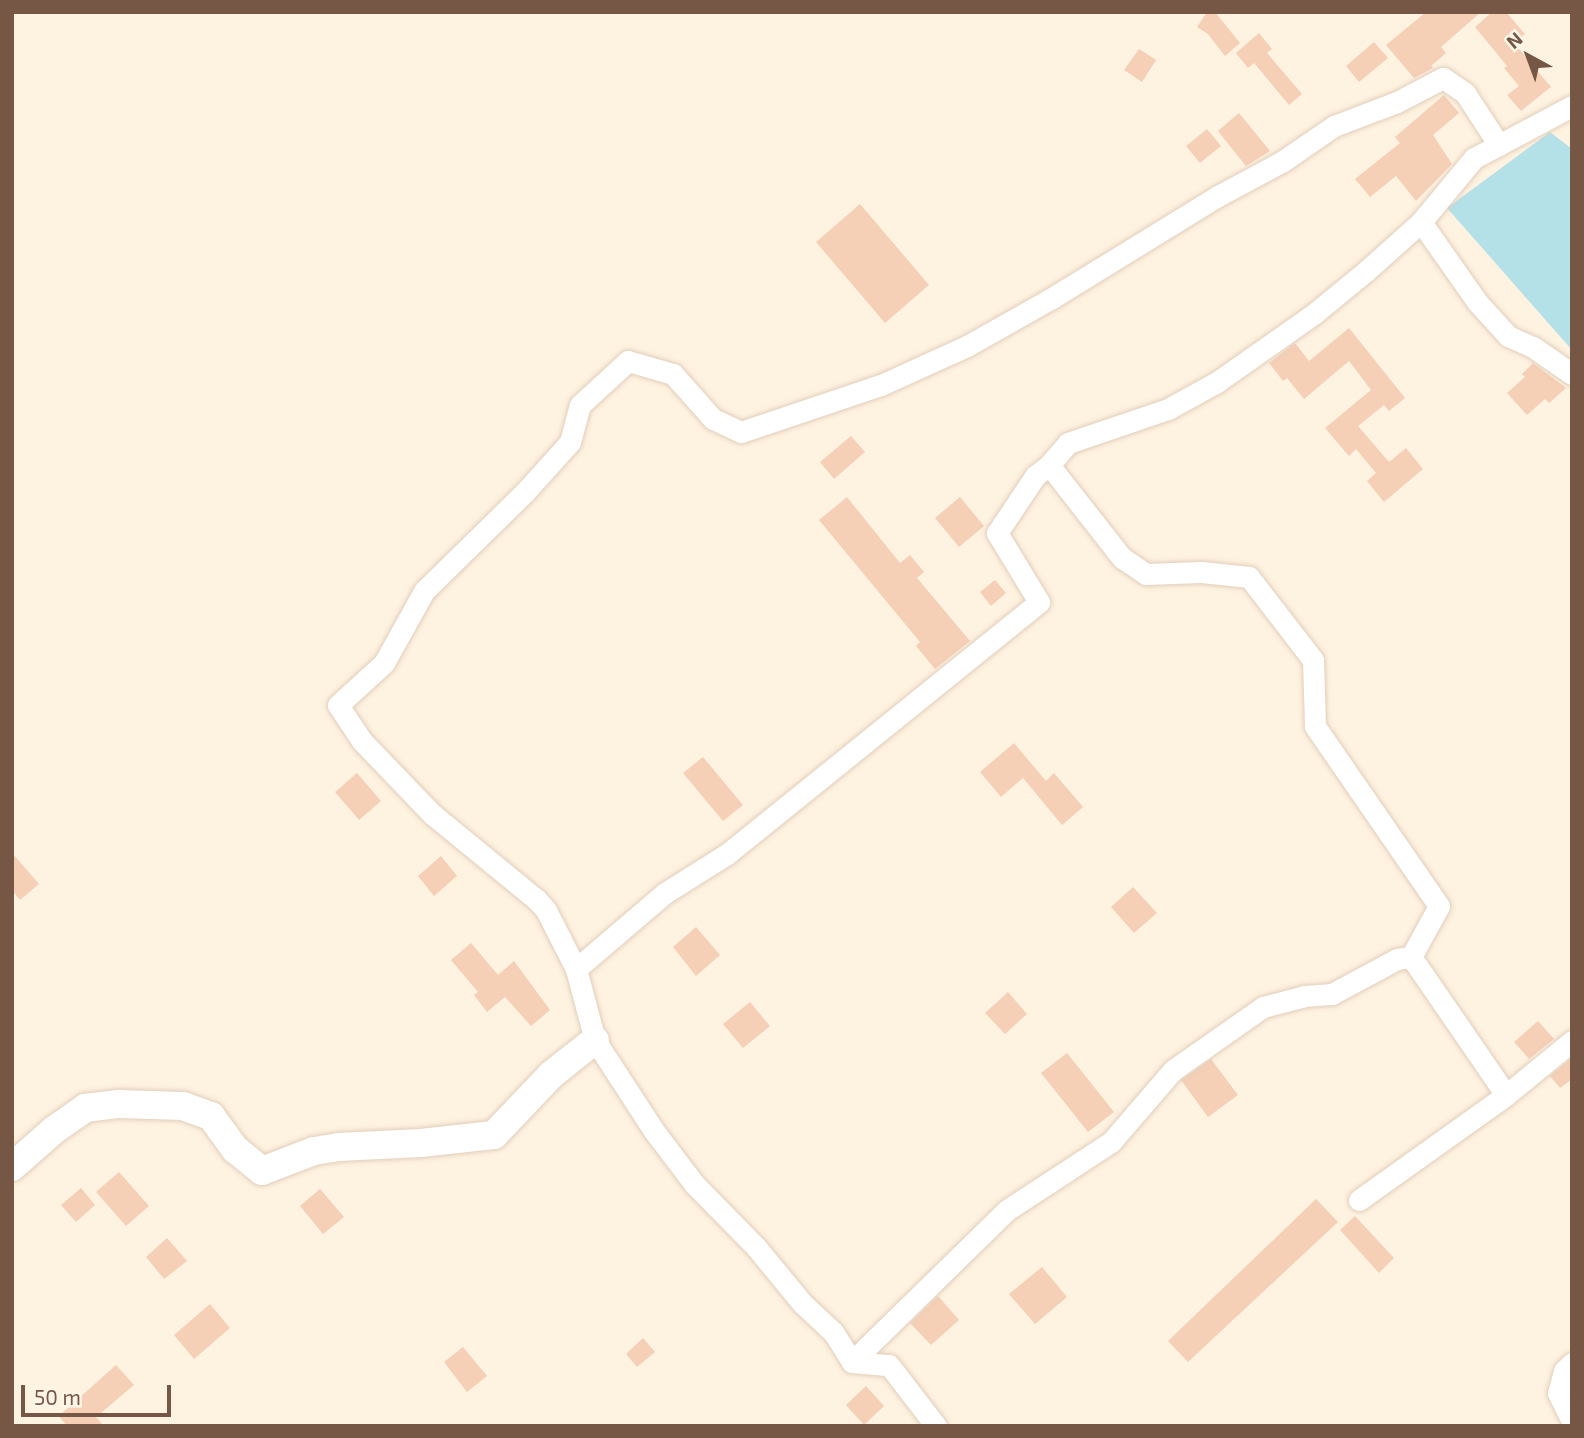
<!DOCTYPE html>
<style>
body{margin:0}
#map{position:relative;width:1584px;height:1438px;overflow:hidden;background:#fef2e0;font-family:"Exo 2",sans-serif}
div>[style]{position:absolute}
.water>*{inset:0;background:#b4e0e8}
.building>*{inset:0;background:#f5cfb6}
.roads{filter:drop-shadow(0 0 2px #e2cebb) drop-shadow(0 0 2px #e2cebb)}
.street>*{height:21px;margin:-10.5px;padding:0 10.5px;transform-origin:10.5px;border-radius:10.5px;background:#fff}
.secondary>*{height:28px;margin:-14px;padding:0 14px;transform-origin:14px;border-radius:14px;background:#fff}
span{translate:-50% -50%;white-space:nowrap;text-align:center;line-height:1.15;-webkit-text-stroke:7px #fff6e8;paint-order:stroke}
.frame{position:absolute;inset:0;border:14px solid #765746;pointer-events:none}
.north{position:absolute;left:1493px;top:21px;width:70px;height:70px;-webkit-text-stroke:5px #fff6e8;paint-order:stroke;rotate:319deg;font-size:19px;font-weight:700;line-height:28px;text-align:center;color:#765746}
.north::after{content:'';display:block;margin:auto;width:24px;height:32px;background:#765746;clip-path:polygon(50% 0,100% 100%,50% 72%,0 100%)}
.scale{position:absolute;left:21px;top:1385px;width:150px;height:32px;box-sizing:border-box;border:4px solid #765746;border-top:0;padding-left:9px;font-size:21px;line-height:24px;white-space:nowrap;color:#765746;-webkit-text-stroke:5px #fff6e8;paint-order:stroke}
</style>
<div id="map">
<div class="water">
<i style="clip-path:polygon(1550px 132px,1572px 149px,1572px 350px,1447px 208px)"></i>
</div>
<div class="building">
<i style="clip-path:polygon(1207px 12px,1215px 12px,1240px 43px,1225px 56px,1208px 34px,1197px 27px)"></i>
<i style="clip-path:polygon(1426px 12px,1481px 12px,1441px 47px,1446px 53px,1431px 66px,1433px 68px,1414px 78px,1386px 45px)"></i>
<i style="clip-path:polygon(1492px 12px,1506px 12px,1525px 34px,1514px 43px,1551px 87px,1521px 111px,1507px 95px,1519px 86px,1504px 68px,1507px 66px,1475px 27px)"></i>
<i style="clip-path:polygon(1259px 33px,1272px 49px,1267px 53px,1302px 94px,1289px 105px,1254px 63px,1248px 68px,1236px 53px)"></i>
<i style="clip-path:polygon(1374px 42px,1388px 58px,1359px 82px,1346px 66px)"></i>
<i style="clip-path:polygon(1139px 49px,1156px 60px,1142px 82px,1124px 70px)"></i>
<i style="clip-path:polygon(1444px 95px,1459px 113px,1433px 135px,1452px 164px,1416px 201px,1396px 176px,1370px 197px,1355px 179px,1400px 143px,1395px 137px)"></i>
<i style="clip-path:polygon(1239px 113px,1270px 151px,1246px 166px,1218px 131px)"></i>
<i style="clip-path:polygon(1207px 129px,1221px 146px,1200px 163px,1186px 146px)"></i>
<i style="clip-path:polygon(860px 204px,929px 285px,885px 323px,816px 242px)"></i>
<i style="clip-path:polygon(1349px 328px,1405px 398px,1389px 411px,1384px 405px,1358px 426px,1389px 462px,1406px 448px,1423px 469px,1384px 502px,1367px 481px,1376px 473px,1356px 449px,1349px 456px,1325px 428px,1371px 390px,1349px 361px,1304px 399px,1287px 378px,1283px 381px,1269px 363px,1295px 343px,1309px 361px)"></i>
<i style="clip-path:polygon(1533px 363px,1566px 388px,1549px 403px,1545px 399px,1527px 415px,1507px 393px,1525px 377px,1522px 374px)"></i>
<i style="clip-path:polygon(851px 436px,865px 452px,834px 479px,820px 462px)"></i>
<i style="clip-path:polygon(847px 497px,900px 563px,910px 555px,924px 572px,917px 578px,970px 641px,935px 669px,916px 646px,920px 642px,819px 520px)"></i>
<i style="clip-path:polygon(960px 497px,984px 526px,959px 547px,935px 518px)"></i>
<i style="clip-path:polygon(995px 580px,1006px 593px,991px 606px,980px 592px)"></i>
<i style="clip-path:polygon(1014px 743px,1046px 781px,1054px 773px,1083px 807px,1062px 825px,1023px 778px,1001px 797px,980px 772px)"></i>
<i style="clip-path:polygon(703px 757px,743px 805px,723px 821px,683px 773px)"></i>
<i style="clip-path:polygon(357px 773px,381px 801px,359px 820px,335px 792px)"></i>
<i style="clip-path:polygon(12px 853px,39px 884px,20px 900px,12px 890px)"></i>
<i style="clip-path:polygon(441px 856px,457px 876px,434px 896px,418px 876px)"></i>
<i style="clip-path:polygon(1133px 887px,1157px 913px,1134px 933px,1111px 907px)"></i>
<i style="clip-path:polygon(696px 927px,720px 955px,696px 976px,673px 947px)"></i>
<i style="clip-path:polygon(471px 943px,498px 975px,514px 961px,550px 1010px,531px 1026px,505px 997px,487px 1012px,474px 995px,478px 992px,451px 960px)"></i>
<i style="clip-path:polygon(1008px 992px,1027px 1014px,1005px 1034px,985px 1013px)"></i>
<i style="clip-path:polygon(750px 1002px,770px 1026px,743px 1048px,723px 1024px)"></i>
<i style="clip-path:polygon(1538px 1021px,1554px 1039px,1529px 1059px,1514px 1042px)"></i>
<i style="clip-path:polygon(1067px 1053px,1114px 1112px,1088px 1132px,1041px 1073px)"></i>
<i style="clip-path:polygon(1572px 1058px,1572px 1079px,1560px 1088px,1550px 1076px)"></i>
<i style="clip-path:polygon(1211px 1059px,1238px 1095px,1208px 1117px,1181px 1080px)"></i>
<i style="clip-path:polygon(119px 1172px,149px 1206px,126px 1226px,96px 1192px)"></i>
<i style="clip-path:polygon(81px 1188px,95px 1205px,76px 1222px,61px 1205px)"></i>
<i style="clip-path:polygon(320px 1189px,344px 1217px,323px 1234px,300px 1206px)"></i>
<i style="clip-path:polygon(1316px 1199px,1338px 1222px,1188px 1362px,1168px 1341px)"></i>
<i style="clip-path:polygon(1355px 1216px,1394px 1258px,1379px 1273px,1340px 1230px)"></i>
<i style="clip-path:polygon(167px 1238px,187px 1261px,164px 1279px,146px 1257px)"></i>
<i style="clip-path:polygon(1042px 1267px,1067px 1297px,1035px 1324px,1009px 1294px)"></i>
<i style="clip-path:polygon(938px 1296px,959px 1320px,931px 1345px,910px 1323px)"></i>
<i style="clip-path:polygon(210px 1304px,230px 1328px,194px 1359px,174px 1335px)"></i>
<i style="clip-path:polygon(643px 1338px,655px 1352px,637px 1367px,626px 1354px)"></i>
<i style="clip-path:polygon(463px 1347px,487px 1376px,467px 1392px,444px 1362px)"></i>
<i style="clip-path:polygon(116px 1365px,134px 1385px,96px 1417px,104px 1426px,67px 1426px,59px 1416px)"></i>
<i style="clip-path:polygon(866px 1386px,884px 1406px,864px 1425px,846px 1405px)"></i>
</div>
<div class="roads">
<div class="street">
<i style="left:1421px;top:222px;width:99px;rotate:54.9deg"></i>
<i style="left:1478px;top:303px;width:45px;rotate:47.7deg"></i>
<i style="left:1508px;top:336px;width:27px;rotate:24deg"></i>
<i style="left:1533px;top:347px;width:47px;rotate:34.7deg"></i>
<i style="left:1411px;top:957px;width:14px;rotate:172deg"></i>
<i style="left:1397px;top:959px;width:74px;rotate:151.7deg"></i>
<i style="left:1332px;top:994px;width:27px;rotate:176deg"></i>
<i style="left:1305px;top:996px;width:43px;rotate:165.3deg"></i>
<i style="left:1263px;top:1007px;width:110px;rotate:145deg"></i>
<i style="left:1173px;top:1070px;width:95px;rotate:130.7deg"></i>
<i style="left:1111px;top:1142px;width:124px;rotate:146.8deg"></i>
<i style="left:1007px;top:1210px;width:217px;rotate:135.6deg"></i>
<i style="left:852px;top:1362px;width:36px;rotate:-122deg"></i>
<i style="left:833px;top:1332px;width:42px;rotate:-136.9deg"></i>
<i style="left:802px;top:1303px;width:72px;rotate:-129.4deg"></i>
<i style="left:756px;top:1247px;width:87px;rotate:-134.5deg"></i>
<i style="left:695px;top:1185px;width:68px;rotate:-127.2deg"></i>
<i style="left:654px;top:1131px;width:108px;rotate:-123deg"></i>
<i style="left:595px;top:1040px;width:73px;rotate:-105deg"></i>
<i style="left:576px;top:969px;width:66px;rotate:-117deg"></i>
<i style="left:546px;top:910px;width:13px;rotate:-132deg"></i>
<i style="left:537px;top:900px;width:134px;rotate:-140.7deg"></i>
<i style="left:433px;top:815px;width:103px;rotate:-133.8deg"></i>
<i style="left:362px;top:741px;width:43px;rotate:-123.7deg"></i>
<i style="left:338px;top:705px;width:62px;rotate:-42.4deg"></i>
<i style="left:384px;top:663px;width:82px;rotate:-60.9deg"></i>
<i style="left:424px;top:591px;width:141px;rotate:-44.4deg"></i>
<i style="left:525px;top:492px;width:67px;rotate:-48deg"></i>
<i style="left:570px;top:442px;width:38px;rotate:-75deg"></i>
<i style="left:580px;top:405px;width:65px;rotate:-42.5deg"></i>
<i style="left:628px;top:361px;width:47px;rotate:16.1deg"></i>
<i style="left:673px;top:374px;width:60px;rotate:48.4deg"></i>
<i style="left:713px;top:419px;width:31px;rotate:25deg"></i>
<i style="left:741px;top:432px;width:148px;rotate:-18.6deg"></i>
<i style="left:881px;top:385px;width:94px;rotate:-24.4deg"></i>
<i style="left:967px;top:346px;width:98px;rotate:-29.5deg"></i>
<i style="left:1052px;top:298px;width:195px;rotate:-31.6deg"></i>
<i style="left:1218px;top:196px;width:74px;rotate:-28.3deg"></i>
<i style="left:1283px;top:161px;width:62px;rotate:-34.5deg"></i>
<i style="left:1334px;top:126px;width:67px;rotate:-20.9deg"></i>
<i style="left:1397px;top:102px;width:52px;rotate:-27.6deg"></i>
<i style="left:1443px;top:78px;width:27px;rotate:34deg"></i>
<i style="left:1465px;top:93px;width:62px;rotate:56.8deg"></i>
<i style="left:576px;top:969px;width:117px;rotate:-40.5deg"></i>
<i style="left:665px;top:893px;width:73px;rotate:-32.2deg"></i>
<i style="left:727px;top:854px;width:401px;rotate:-38.9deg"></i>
<i style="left:1039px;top:602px;width:81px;rotate:-121.3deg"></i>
<i style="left:997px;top:533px;width:69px;rotate:-56.3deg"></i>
<i style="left:1035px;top:476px;width:18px;rotate:-38deg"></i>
<i style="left:1506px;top:1095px;width:85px;rotate:-39.3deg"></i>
<i style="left:1359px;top:1200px;width:181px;rotate:-35.5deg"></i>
<i style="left:1506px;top:1095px;width:168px;rotate:-124.5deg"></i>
<i style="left:1411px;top:957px;width:58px;rotate:-61.2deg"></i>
<i style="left:1439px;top:906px;width:219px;rotate:-124.6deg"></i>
<i style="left:1315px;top:726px;width:66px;rotate:-91.7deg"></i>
<i style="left:1313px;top:660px;width:105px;rotate:-127.6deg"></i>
<i style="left:1249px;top:577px;width:48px;rotate:-174.1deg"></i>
<i style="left:1201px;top:572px;width:55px;rotate:177.9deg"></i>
<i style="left:1146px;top:574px;width:29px;rotate:-146deg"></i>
<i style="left:1122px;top:558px;width:118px;rotate:-128.1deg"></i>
<i style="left:1049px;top:465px;width:29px;rotate:-49deg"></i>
<i style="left:1068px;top:443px;width:106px;rotate:-18.8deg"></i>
<i style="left:1168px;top:409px;width:56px;rotate:-28.9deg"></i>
<i style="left:1217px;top:382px;width:120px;rotate:-35.1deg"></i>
<i style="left:1315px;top:313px;width:65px;rotate:-39.4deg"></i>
<i style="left:1365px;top:272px;width:75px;rotate:-41.8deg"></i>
<i style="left:1421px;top:222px;width:83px;rotate:-50.4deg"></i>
<i style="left:1474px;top:158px;width:111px;rotate:-28deg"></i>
<i style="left:852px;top:1362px;width:37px;rotate:5deg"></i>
<i style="left:889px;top:1365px;width:77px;rotate:52.4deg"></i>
<i style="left:1572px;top:1363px;width:11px;rotate:135deg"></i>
<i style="left:1564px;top:1371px;width:23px;rotate:105deg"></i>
<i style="left:1558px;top:1393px;width:32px;rotate:64deg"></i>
</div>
<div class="secondary">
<i style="left:12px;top:1167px;width:56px;rotate:-41.4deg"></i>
<i style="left:54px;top:1130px;width:38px;rotate:-35deg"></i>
<i style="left:85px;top:1108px;width:34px;rotate:-7deg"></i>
<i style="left:119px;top:1104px;width:64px;rotate:1.8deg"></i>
<i style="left:183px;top:1106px;width:30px;rotate:20deg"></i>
<i style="left:211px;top:1116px;width:41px;rotate:54deg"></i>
<i style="left:235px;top:1149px;width:35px;rotate:39deg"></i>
<i style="left:262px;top:1171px;width:56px;rotate:-21deg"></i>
<i style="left:314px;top:1151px;width:24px;rotate:-9deg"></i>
<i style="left:338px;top:1147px;width:83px;rotate:-2.8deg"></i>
<i style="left:421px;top:1143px;width:73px;rotate:-6.3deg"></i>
<i style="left:494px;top:1135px;width:83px;rotate:-46.5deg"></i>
<i style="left:551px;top:1075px;width:56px;rotate:-38.5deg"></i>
</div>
</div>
<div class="frame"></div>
<div class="north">N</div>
<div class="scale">50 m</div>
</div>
